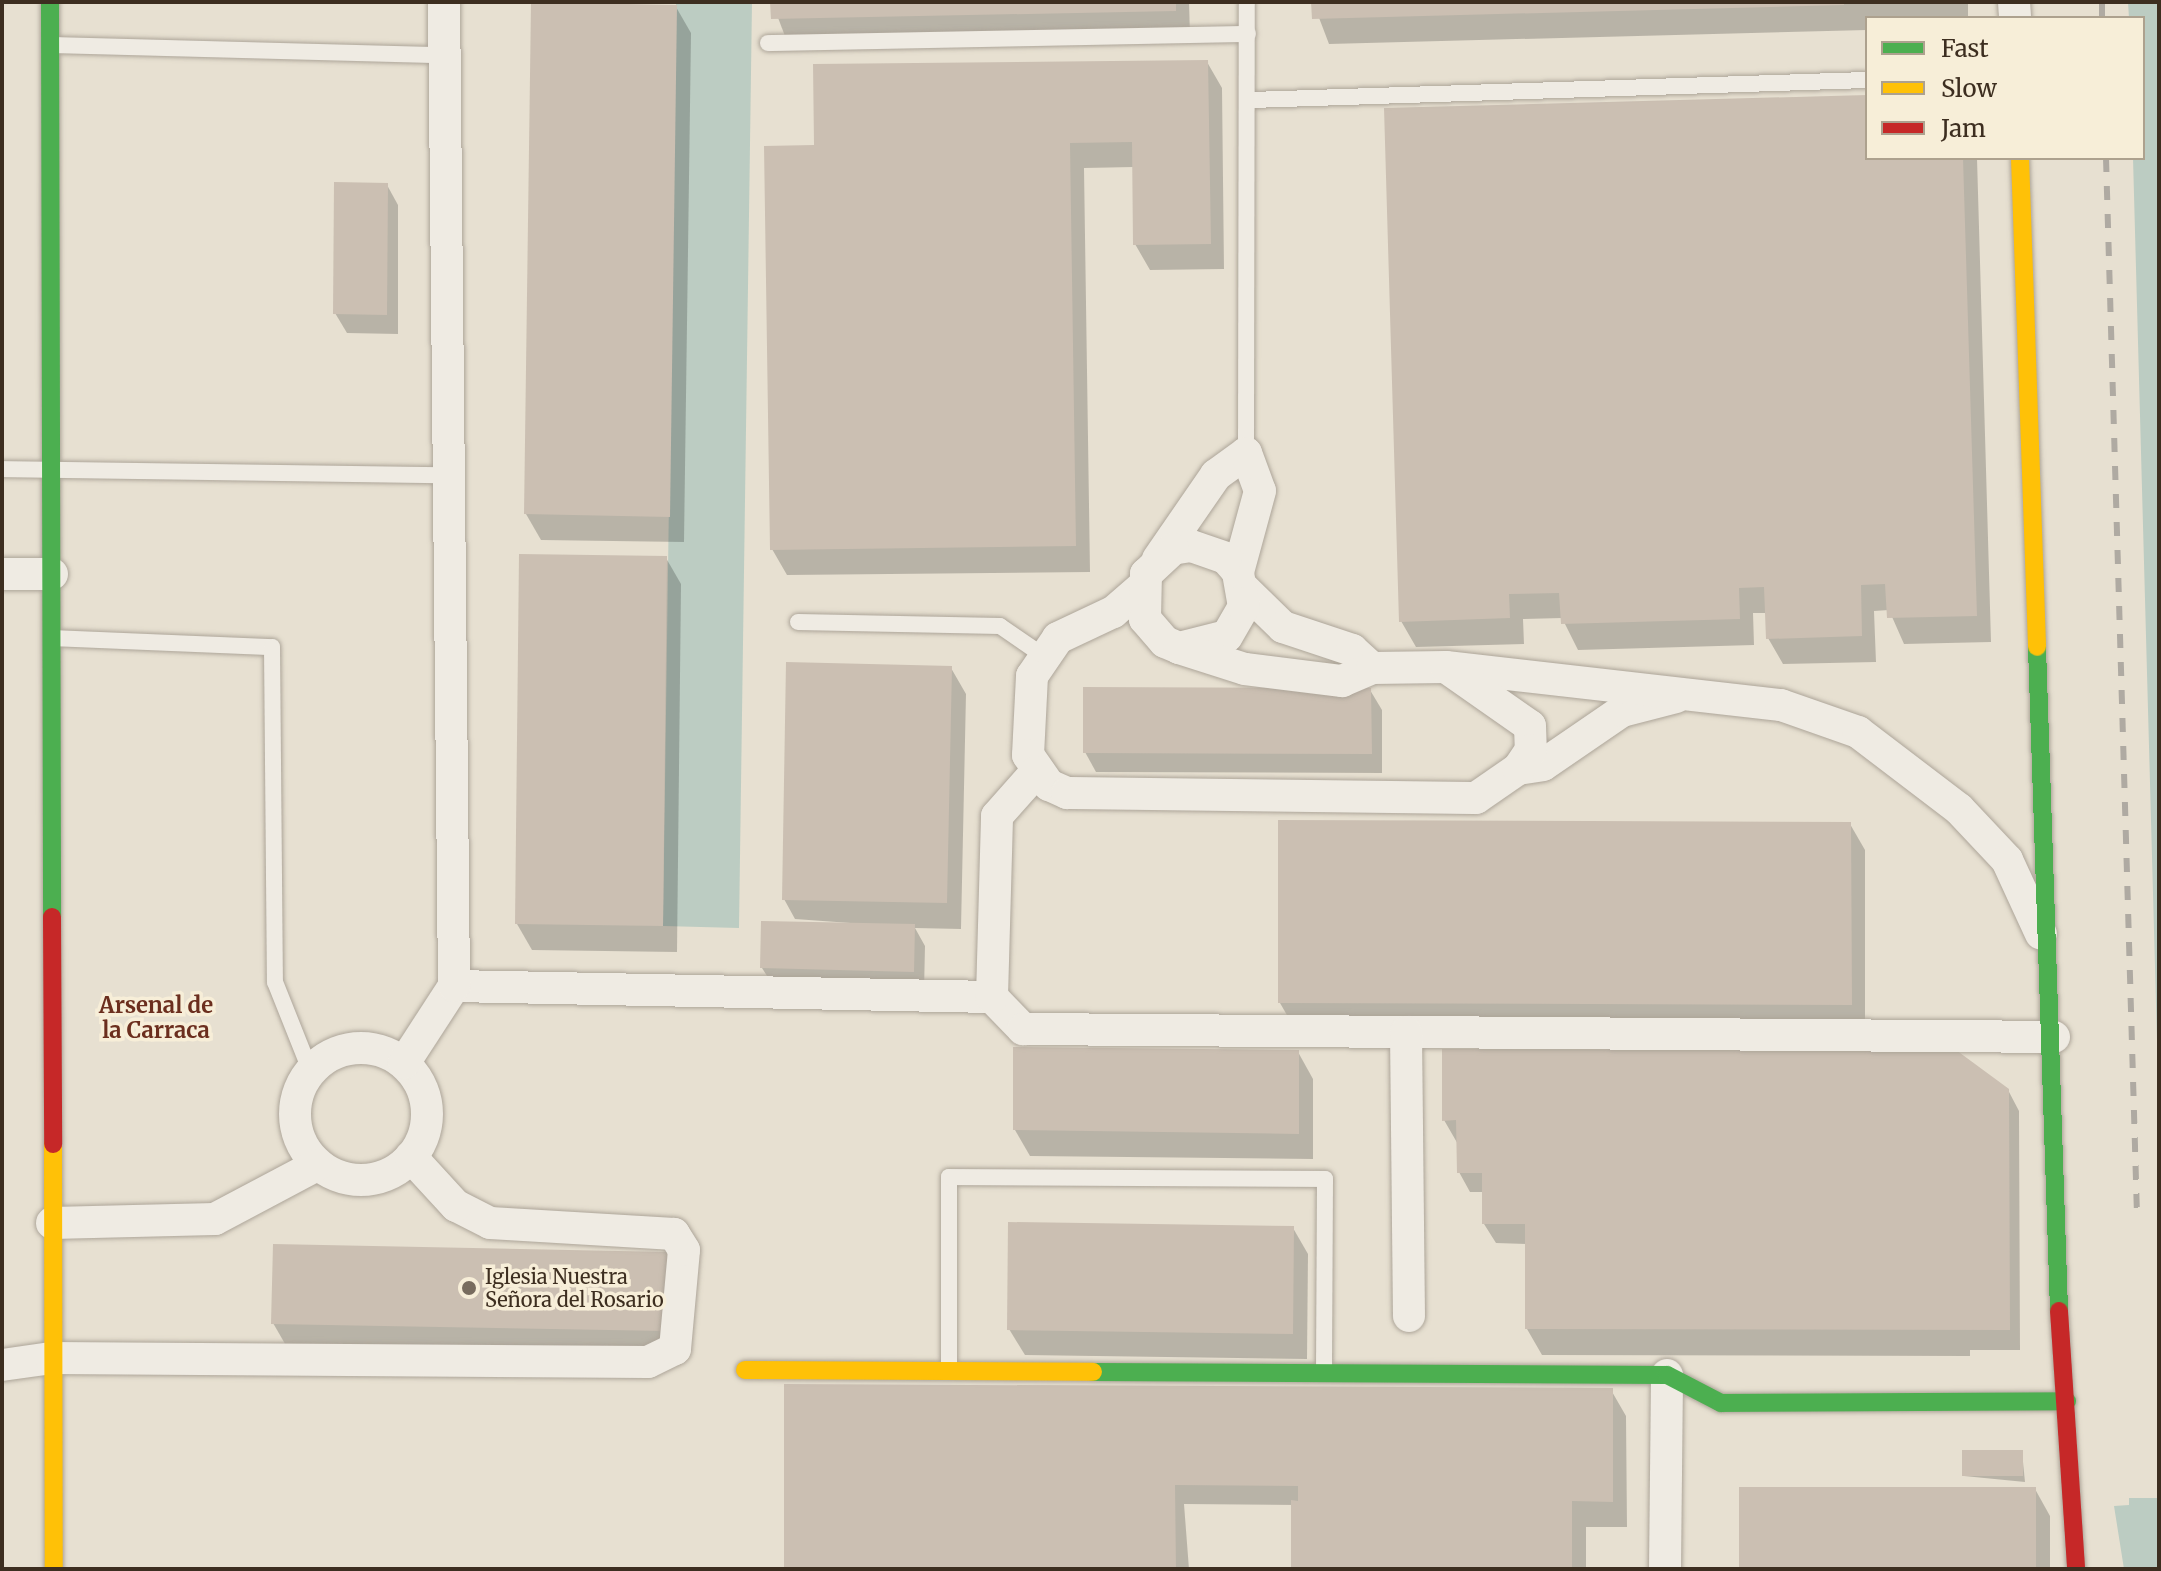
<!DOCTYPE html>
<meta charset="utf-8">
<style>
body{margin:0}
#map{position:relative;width:2161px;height:1571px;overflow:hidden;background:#e7e0d1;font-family:Merriweather,serif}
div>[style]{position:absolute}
.water>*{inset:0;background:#bcccc2}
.shadow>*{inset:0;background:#0003}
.building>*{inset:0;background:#cbbfb2}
.roads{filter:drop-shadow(0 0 2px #ada599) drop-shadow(0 0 2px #ada599)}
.lane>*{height:16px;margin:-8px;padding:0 8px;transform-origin:8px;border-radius:8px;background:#efebe3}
.street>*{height:32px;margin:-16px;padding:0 16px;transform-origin:16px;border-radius:16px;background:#efebe3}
.street>.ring{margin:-16px;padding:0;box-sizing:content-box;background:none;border:32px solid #efebe3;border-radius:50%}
.fast>*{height:18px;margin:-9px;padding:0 9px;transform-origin:9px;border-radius:9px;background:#4caf50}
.slow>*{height:18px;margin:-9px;padding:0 9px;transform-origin:9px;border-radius:9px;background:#ffc107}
.jam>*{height:18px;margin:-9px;padding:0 9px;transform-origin:9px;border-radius:9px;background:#c62828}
.rail>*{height:6px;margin-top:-3px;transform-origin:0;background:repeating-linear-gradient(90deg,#afaaa2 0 14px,transparent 0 28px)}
.dots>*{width:22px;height:22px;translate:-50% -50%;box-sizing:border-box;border:4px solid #f7eed8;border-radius:50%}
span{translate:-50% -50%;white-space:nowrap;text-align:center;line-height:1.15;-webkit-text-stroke:7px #f7eed8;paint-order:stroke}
.poi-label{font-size:20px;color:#3d2e20}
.left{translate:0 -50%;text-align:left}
.neighbourhood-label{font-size:22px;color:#6b2e1e;font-weight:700}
.frame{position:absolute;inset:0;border:4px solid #3d2e20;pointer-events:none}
.legend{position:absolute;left:1865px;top:16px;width:280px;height:144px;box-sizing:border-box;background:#f7eed8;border:2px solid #ada18e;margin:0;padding:10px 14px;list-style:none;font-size:24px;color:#3d2e20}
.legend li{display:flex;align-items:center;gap:16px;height:40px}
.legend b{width:40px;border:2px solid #ada18e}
</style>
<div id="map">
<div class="water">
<i style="clip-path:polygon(676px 2px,752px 2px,739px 928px,663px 926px)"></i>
<i style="clip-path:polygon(2128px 2px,2159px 2px,2159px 1114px,2133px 158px,2143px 158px,2143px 18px,2129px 18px)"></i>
<i style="clip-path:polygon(2129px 1498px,2159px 1498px,2159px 1569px,2124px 1569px,2114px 1506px,2129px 1505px)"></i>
</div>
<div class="shadow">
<i style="clip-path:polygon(772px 2px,1189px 2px,1190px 36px,788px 44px)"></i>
<i style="clip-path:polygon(1313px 2px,1968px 2px,1968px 18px,1867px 18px,1867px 30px,1329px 44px)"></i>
<i style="clip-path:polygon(676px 7px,691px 33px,684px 542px,541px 540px,526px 514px)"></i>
<i style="clip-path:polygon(1207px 62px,1222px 88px,1224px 269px,1150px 270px,1135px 244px,1134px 167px,1084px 168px,1090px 572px,787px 575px,772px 549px,817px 147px)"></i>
<i style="clip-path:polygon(1867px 97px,1867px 158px,1977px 158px,1991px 642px,1904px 644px,1889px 610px,1874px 611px,1876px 662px,1783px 664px,1768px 638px,1767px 613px,1753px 613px,1754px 645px,1578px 650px,1562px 618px,1523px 619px,1524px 644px,1416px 647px,1401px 621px)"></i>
<i style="clip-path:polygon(387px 185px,398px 205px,398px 334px,347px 333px,335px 313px)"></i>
<i style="clip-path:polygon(666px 558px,681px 584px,677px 952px,532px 950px,517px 924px)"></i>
<i style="clip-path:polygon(951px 668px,966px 694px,961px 929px,915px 928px,925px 946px,924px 991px,774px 987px,762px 968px,878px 925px,795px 919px,784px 899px)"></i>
<i style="clip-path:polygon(1370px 690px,1382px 710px,1382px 773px,1096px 772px,1085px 752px)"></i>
<i style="clip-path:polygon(1850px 824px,1865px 850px,1865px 1030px,1295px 1029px,1280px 1003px)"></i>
<i style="clip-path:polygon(1298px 1052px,1313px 1079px,1313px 1159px,1030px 1156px,1015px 1130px)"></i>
<i style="clip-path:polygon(2008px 1090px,2019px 1111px,2020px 1350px,1970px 1350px,1970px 1356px,1542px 1355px,1527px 1329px,1527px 1244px,1496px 1243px,1484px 1224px,1484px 1192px,1470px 1192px,1459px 1172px,1459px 1146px,1444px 1120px)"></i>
<i style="clip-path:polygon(1293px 1228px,1308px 1254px,1307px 1359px,1025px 1355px,1009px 1329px)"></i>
<i style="clip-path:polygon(666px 1254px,681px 1280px,680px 1357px,288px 1349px,273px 1323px)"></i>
<i style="clip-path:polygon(1611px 1390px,1626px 1416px,1627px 1527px,1586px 1527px,1586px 1569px,1296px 1569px,1297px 1505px,1184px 1504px,1189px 1569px,786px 1569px)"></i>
<i style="clip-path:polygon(2022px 1452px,2025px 1482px,1964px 1476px)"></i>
<i style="clip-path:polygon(2035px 1489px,2050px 1516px,2050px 1569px,1741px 1569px)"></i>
</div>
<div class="building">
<i style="clip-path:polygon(531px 2px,677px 5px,670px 517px,524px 514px)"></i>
<i style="clip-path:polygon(770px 2px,1176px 2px,1176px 11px,771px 19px)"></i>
<i style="clip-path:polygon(1311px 2px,1844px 2px,1844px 5px,1312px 19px)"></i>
<i style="clip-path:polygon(1208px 60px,1211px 244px,1133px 245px,1132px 142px,1070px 143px,1076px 546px,770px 550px,764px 146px,814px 145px,813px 64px)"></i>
<i style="clip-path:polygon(1867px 95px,1867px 158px,1963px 158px,1977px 616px,1887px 618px,1885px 584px,1861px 585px,1862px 636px,1766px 639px,1764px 587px,1739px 588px,1740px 619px,1561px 624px,1559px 593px,1509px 594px,1510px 618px,1399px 622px,1384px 108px)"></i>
<i style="clip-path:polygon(334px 182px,388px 183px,387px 315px,333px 314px)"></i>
<i style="clip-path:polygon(519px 554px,667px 556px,663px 926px,515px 924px)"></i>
<i style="clip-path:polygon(786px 662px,952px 666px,947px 903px,782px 900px)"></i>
<i style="clip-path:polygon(1083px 687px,1371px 688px,1372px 754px,1083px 753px)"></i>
<i style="clip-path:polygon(1278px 820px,1851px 822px,1852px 1005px,1278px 1003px)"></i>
<i style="clip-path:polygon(761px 921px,915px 924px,914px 972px,760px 968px)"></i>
<i style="clip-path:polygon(1013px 1047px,1299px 1050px,1299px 1134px,1013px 1130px)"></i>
<i style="clip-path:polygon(1442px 1049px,1956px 1050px,2009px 1089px,2010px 1330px,1525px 1329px,1525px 1224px,1482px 1224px,1482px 1173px,1457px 1173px,1456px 1120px,1442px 1121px)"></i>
<i style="clip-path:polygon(1008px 1222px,1294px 1226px,1293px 1334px,1007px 1330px)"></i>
<i style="clip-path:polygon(273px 1244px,667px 1252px,666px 1331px,271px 1324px)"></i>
<i style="clip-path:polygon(784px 1384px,1613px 1388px,1613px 1502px,1572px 1501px,1572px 1569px,1291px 1569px,1291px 1500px,1298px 1501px,1298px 1486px,1175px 1485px,1176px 1569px,784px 1569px)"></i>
<i style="clip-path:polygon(1962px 1450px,2023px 1450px,2023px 1476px,1962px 1476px)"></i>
<i style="clip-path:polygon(1739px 1487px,2036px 1487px,2036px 1569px,1739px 1569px)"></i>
</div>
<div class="roads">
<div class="lane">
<i style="left:768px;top:43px;width:480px;rotate:-1.1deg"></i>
<i style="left:50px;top:45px;width:394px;rotate:1.5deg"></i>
<i style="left:1251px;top:100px;width:616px;rotate:-1.86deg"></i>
<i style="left:1246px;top:453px;width:451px;rotate:-89.9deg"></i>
<i style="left:2px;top:469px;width:450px;rotate:0.8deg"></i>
<i style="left:798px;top:622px;width:202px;rotate:1.1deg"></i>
<i style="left:1000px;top:626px;width:51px;rotate:34.6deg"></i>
<i style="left:53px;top:638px;width:219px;rotate:2.4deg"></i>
<i style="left:272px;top:647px;width:335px;rotate:89.5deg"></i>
<i style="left:275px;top:982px;width:95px;rotate:68.3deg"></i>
<i style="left:949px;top:1370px;width:193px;rotate:-90deg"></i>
<i style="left:949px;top:1177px;width:376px;rotate:0.3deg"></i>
<i style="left:1325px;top:1179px;width:193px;rotate:90.3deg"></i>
</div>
<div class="street">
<i style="left:2014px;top:2px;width:16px;rotate:86deg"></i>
<i style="left:1158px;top:559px;width:102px;rotate:-55.4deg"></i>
<i style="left:1216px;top:475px;width:37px;rotate:-36deg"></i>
<i style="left:1246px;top:453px;width:40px;rotate:69.8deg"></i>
<i style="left:1260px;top:491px;width:84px;rotate:105.2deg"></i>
<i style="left:2px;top:574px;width:50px"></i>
<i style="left:1141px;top:588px;width:37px;rotate:139deg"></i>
<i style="left:1113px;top:612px;width:61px;rotate:154.7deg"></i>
<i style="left:1058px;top:638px;width:46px;rotate:124.4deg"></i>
<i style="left:1032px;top:676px;width:79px;rotate:92.9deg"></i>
<i style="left:1028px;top:755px;width:37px;rotate:55deg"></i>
<i style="left:1049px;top:785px;width:20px;rotate:24deg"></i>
<i style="left:1067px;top:793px;width:409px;rotate:0.7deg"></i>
<i style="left:1476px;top:798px;width:51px;rotate:-34.6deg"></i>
<i style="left:1518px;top:769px;width:25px;rotate:-9deg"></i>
<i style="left:1543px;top:765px;width:96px;rotate:-34.4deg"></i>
<i style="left:1622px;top:711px;width:56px;rotate:-14.5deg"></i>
<i style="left:1244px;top:589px;width:54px;rotate:44.3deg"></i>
<i style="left:1283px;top:627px;width:73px;rotate:18.4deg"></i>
<i style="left:1352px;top:650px;width:27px;rotate:42deg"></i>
<i style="left:1179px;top:648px;width:49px;rotate:-14deg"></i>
<i style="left:1227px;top:636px;width:34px;rotate:-60deg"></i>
<i style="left:1244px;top:607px;width:36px;rotate:-100deg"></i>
<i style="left:1238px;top:572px;width:18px;rotate:-131deg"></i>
<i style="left:1226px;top:558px;width:37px;rotate:-161deg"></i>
<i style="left:1191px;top:546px;width:18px;rotate:171deg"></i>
<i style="left:1173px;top:549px;width:37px;rotate:137deg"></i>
<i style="left:1146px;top:574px;width:45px;rotate:91.3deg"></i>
<i style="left:1145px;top:619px;width:30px;rotate:49deg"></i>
<i style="left:1165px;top:642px;width:15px;rotate:23deg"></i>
<i style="left:1179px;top:648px;width:69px;rotate:17.7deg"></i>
<i style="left:1245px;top:669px;width:98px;rotate:7.1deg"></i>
<i style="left:1342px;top:681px;width:33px;rotate:-23deg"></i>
<i style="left:1372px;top:668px;width:74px;rotate:-0.8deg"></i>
<i style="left:1446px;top:667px;width:337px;rotate:6.5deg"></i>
<i style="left:1781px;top:705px;width:82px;rotate:19.3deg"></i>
<i style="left:1858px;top:732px;width:127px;rotate:37.3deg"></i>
<i style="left:1959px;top:809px;width:70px;rotate:46.7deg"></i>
<i style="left:2007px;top:860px;width:81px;rotate:65.3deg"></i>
<i style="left:1447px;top:668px;width:101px;rotate:34.9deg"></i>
<i style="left:1530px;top:726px;width:24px;rotate:88deg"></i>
<i style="left:1531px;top:750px;width:23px;rotate:124deg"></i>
<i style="left:454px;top:986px;width:538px;rotate:1.17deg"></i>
<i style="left:992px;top:997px;width:45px;rotate:45.9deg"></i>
<i style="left:1023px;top:1029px;width:1031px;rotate:0.44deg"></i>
<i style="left:992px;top:997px;width:181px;rotate:-88.4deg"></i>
<i style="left:997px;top:816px;width:59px;rotate:-48.4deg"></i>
<i style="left:1406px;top:1032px;width:284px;rotate:89.4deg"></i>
<i class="ring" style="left:295px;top:1048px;width:100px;height:100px"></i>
<i style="left:404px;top:1063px;width:92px;rotate:-57deg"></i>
<i style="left:454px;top:986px;width:984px;rotate:-90.58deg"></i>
<i style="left:52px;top:1223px;width:163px;rotate:-1.4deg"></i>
<i style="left:215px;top:1219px;width:115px;rotate:-27.9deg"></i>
<i style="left:2px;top:1365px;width:49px;rotate:-8.1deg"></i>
<i style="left:51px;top:1358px;width:597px;rotate:0.38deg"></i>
<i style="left:648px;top:1362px;width:30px;rotate:-26deg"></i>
<i style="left:675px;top:1349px;width:99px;rotate:-84.8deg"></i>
<i style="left:684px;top:1250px;width:19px;rotate:-122deg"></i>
<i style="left:674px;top:1234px;width:184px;rotate:-176.6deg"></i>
<i style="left:490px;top:1223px;width:38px;rotate:-153deg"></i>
<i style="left:456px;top:1206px;width:67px;rotate:-132.6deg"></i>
<i style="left:1665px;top:1569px;width:194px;rotate:-89.4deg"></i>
</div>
<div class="fast">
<i style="left:50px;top:2px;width:915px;rotate:89.87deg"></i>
<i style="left:2037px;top:647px;width:664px;rotate:88.1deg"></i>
<i style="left:1093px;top:1372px;width:574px;rotate:0.3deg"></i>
<i style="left:1667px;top:1375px;width:61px;rotate:27.4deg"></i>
<i style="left:1721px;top:1403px;width:346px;rotate:-0.3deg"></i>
</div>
<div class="slow">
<i style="left:2020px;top:158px;width:489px;rotate:88deg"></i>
<i style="left:53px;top:1144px;width:425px;rotate:89.9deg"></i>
<i style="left:745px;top:1370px;width:348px;rotate:0.3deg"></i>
</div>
<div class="jam">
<i style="left:52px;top:917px;width:227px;rotate:89.7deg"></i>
<i style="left:2059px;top:1311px;width:259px;rotate:86.2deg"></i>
</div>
</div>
<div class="rail">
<i style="left:2102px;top:2px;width:16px;rotate:90deg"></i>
<i style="left:2106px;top:158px;width:1057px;rotate:88.32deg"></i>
</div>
<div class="dots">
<i style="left:469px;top:1288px;background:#786c5e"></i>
</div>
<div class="poi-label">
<span class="left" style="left:485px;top:1288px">Iglesia Nuestra<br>Señora del Rosario</span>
</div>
<div class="neighbourhood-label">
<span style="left:156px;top:1018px">Arsenal de<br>la Carraca</span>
</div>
<div class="frame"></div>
<ul class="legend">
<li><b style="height:10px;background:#4caf50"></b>Fast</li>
<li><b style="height:10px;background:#ffc107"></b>Slow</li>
<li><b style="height:10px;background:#c62828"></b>Jam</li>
</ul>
</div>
